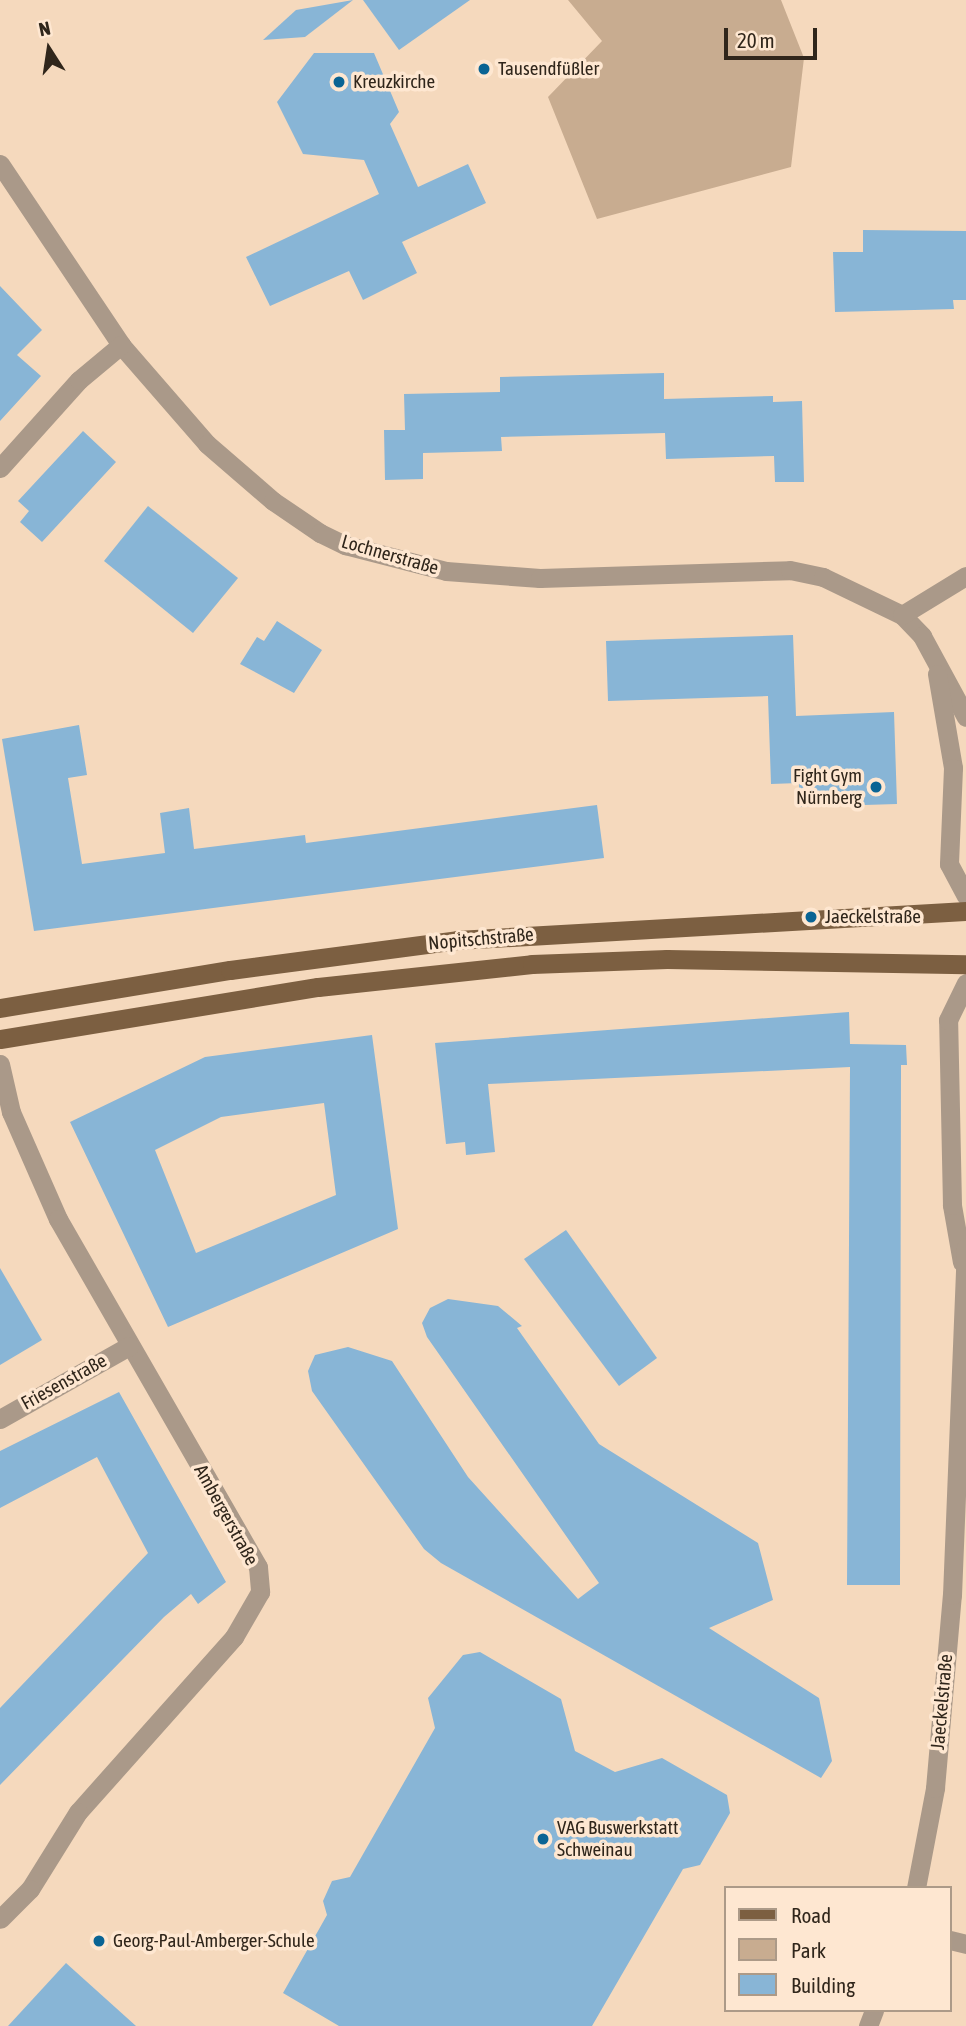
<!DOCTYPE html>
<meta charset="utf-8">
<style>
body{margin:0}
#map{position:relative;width:966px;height:2026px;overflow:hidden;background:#f5d9bd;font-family:"Asap Condensed",sans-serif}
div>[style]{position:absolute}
.green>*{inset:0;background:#c8ac90}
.building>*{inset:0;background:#88b5d6}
.minor>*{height:19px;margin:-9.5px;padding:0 9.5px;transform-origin:9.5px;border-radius:9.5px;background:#aa9989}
.primary>*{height:19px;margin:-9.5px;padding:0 9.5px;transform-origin:9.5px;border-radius:9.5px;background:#7c5f41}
.dots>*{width:19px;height:19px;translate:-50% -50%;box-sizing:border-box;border:4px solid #fee7d1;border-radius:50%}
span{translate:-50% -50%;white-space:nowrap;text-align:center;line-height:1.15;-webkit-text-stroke:7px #fee7d1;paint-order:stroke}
.poi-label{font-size:19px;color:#30261b}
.left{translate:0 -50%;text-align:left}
.right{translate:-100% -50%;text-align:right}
.street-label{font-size:19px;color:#30261b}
.legend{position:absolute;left:724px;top:1886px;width:228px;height:126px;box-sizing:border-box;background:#fee7d1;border:2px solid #ac9a88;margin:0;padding:9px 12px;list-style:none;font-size:21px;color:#30261b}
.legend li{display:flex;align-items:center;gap:14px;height:35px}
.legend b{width:35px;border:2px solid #ac9a88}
.north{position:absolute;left:14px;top:14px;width:70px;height:70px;-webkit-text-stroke:5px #fee7d1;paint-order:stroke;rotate:348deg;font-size:19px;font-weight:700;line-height:28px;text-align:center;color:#30261b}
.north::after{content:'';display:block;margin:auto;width:24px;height:32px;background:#30261b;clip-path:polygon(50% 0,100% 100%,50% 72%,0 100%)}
.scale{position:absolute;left:724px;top:28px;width:93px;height:32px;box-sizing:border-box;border:4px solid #30261b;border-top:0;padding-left:9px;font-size:21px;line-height:24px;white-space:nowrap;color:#30261b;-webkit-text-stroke:5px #fee7d1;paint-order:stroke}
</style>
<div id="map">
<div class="green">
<i style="clip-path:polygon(568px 0,781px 0,804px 58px,791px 167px,597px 219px,548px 97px,602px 41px)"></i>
</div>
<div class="building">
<i style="clip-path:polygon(353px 0,305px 37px,263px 40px,296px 10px)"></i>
<i style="clip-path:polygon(363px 0,470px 0,399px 50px)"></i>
<i style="clip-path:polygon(314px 53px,374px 53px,399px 112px,390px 124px,418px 187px,468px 164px,486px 203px,402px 242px,417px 273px,363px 300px,349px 271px,270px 306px,246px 257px,379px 194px,364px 160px,303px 154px,277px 102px)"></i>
<i style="clip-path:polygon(863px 230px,966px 231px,966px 300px,953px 300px,954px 309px,835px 312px,833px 252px,863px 252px)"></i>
<i style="clip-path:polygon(0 286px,42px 330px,17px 355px,41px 376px,0 421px)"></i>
<i style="clip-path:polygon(664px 373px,664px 399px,773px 396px,773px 402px,802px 401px,804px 482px,775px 482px,774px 456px,666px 459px,665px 433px,501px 437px,502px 451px,423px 453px,423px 479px,385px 480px,384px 430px,405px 430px,404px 394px,500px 392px,500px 377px)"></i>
<i style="clip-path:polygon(83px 431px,116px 462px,42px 542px,20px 522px,29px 511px,18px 501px)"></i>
<i style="clip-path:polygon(148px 506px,238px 578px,193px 633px,104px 561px)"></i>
<i style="clip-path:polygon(277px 621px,322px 650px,294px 693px,240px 664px,257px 637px,264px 641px)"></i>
<i style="clip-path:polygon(793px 635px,796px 716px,894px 712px,897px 804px,799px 807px,799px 783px,771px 784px,768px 696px,608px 701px,606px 641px)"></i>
<i style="clip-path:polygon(79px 725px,87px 775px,68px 778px,82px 864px,165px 853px,160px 813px,189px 808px,194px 849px,305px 835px,306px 843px,597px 805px,604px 858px,34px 931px,2px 739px)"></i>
<i style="clip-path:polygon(849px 1012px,850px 1044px,906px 1045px,907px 1065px,901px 1065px,900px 1585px,847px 1585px,850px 1067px,488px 1084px,495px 1152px,466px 1155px,465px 1142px,446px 1144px,435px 1043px)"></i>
<i style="clip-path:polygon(evenodd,372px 1035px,398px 1229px,168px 1327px,70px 1122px,205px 1057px,372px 1035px,324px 1103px,336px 1195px,196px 1253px,155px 1150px,221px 1117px,324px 1103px)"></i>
<i style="clip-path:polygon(566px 1230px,657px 1358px,619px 1386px,524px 1259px)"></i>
<i style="clip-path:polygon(0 1268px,42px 1340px,0 1365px)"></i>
<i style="clip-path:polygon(448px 1299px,498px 1306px,522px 1326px,517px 1328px,599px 1444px,758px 1543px,773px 1600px,709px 1628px,819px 1698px,832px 1761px,821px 1778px,441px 1563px,424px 1549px,312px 1391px,308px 1371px,315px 1355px,348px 1347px,392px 1361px,468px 1477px,578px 1599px,599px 1583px,427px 1337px,422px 1323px,430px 1308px)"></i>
<i style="clip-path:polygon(119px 1392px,226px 1582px,198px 1604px,191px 1594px,164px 1617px,0 1785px,0 1708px,148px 1553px,97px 1457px,0 1508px,0 1451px)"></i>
<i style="clip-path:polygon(480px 1652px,561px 1699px,575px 1751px,615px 1772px,662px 1758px,727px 1795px,730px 1813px,700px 1865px,683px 1869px,592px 2026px,339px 2026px,283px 1993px,327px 1915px,323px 1901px,332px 1881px,350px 1877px,435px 1728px,428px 1698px,463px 1655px)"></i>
<i style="clip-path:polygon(66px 1963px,136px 2026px,8px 2026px)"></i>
</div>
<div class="minor">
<i style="left:0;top:164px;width:218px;rotate:56.2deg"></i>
<i style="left:121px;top:345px;width:131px;rotate:49deg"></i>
<i style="left:207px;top:444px;width:87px;rotate:40.8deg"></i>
<i style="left:273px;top:501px;width:57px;rotate:34.2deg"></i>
<i style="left:320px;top:533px;width:28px;rotate:26deg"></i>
<i style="left:345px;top:545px;width:104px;rotate:14.4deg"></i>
<i style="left:446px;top:571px;width:94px;rotate:4.3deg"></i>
<i style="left:540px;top:578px;width:250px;rotate:-1.8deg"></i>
<i style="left:790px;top:570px;width:34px;rotate:12deg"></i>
<i style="left:823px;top:577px;width:88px;rotate:25.7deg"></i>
<i style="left:902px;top:615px;width:29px;rotate:46deg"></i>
<i style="left:922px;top:636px;width:92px;rotate:61.5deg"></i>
<i style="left:0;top:468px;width:118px;rotate:-48.1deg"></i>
<i style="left:79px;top:380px;width:55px;rotate:-39.8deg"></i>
<i style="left:902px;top:615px;width:75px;rotate:-31.4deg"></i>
<i style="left:937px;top:674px;width:95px;rotate:80.3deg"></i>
<i style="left:953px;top:768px;width:96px;rotate:92.4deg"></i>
<i style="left:949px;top:864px;width:36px;rotate:62deg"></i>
<i style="left:0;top:1064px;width:49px;rotate:77.1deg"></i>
<i style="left:11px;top:1112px;width:117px;rotate:66.3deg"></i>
<i style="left:58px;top:1219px;width:401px;rotate:60.1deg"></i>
<i style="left:258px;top:1567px;width:25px;rotate:85deg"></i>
<i style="left:260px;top:1592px;width:52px;rotate:120deg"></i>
<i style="left:234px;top:1637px;width:234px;rotate:131.7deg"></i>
<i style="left:78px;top:1812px;width:91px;rotate:121.9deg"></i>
<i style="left:30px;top:1889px;width:42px;rotate:135deg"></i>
<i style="left:962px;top:1262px;width:58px;rotate:-100deg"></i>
<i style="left:952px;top:1205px;width:185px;rotate:-91.2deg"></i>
<i style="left:948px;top:1020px;width:41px;rotate:-64.1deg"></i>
<i style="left:0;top:1419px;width:148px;rotate:-29.5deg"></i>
<i style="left:916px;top:1888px;width:102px;rotate:-79.2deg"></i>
<i style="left:935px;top:1788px;width:194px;rotate:-85deg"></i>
<i style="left:952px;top:1595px;width:348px;rotate:-87.7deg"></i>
<i style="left:950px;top:1940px;width:16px;rotate:14deg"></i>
<i style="left:868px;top:2026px;width:17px;rotate:-69deg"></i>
</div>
<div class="primary">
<i style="left:0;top:1008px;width:233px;rotate:-9.4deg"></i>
<i style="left:230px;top:970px;width:229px;rotate:-7.5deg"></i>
<i style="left:457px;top:940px;width:510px;rotate:-3.26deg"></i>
<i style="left:0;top:1039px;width:322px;rotate:-9.3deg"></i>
<i style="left:318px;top:987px;width:215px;rotate:-6.1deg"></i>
<i style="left:532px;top:964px;width:135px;rotate:-2.1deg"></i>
<i style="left:667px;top:959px;width:299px;rotate:1deg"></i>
</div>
<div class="dots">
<i style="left:484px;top:69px;background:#0a6494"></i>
<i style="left:339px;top:82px;background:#0a6494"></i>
<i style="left:876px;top:787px;background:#0a6494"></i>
<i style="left:811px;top:917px;background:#0a6494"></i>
<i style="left:543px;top:1839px;background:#0a6494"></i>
<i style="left:99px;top:1941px;background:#0a6494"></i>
</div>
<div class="poi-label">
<span class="left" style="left:498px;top:69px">Tausendfüßler</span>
<span class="left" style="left:353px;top:82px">Kreuzkirche</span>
<span class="right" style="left:862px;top:787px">Fight Gym<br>Nürnberg</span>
<span class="left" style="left:825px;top:917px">Jaeckelstraße</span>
<span class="left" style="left:557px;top:1839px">VAG Buswerkstatt<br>Schweinau</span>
<span class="left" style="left:113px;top:1941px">Georg-Paul-Amberger-Schule</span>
</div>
<div class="street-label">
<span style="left:390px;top:555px;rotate:16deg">Lochnerstraße</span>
<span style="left:481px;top:939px;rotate:-5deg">Nopitschstraße</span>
<span style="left:64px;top:1382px;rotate:-29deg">Friesenstraße</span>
<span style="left:226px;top:1515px;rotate:61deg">Ambergerstraße</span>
<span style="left:942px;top:1702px;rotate:-85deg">Jaeckelstraße</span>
</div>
<ul class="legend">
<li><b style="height:9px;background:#7c5f41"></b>Road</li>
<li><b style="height:19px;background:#c8ac90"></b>Park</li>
<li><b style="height:19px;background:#88b5d6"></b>Building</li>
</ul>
<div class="north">N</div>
<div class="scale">20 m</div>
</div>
